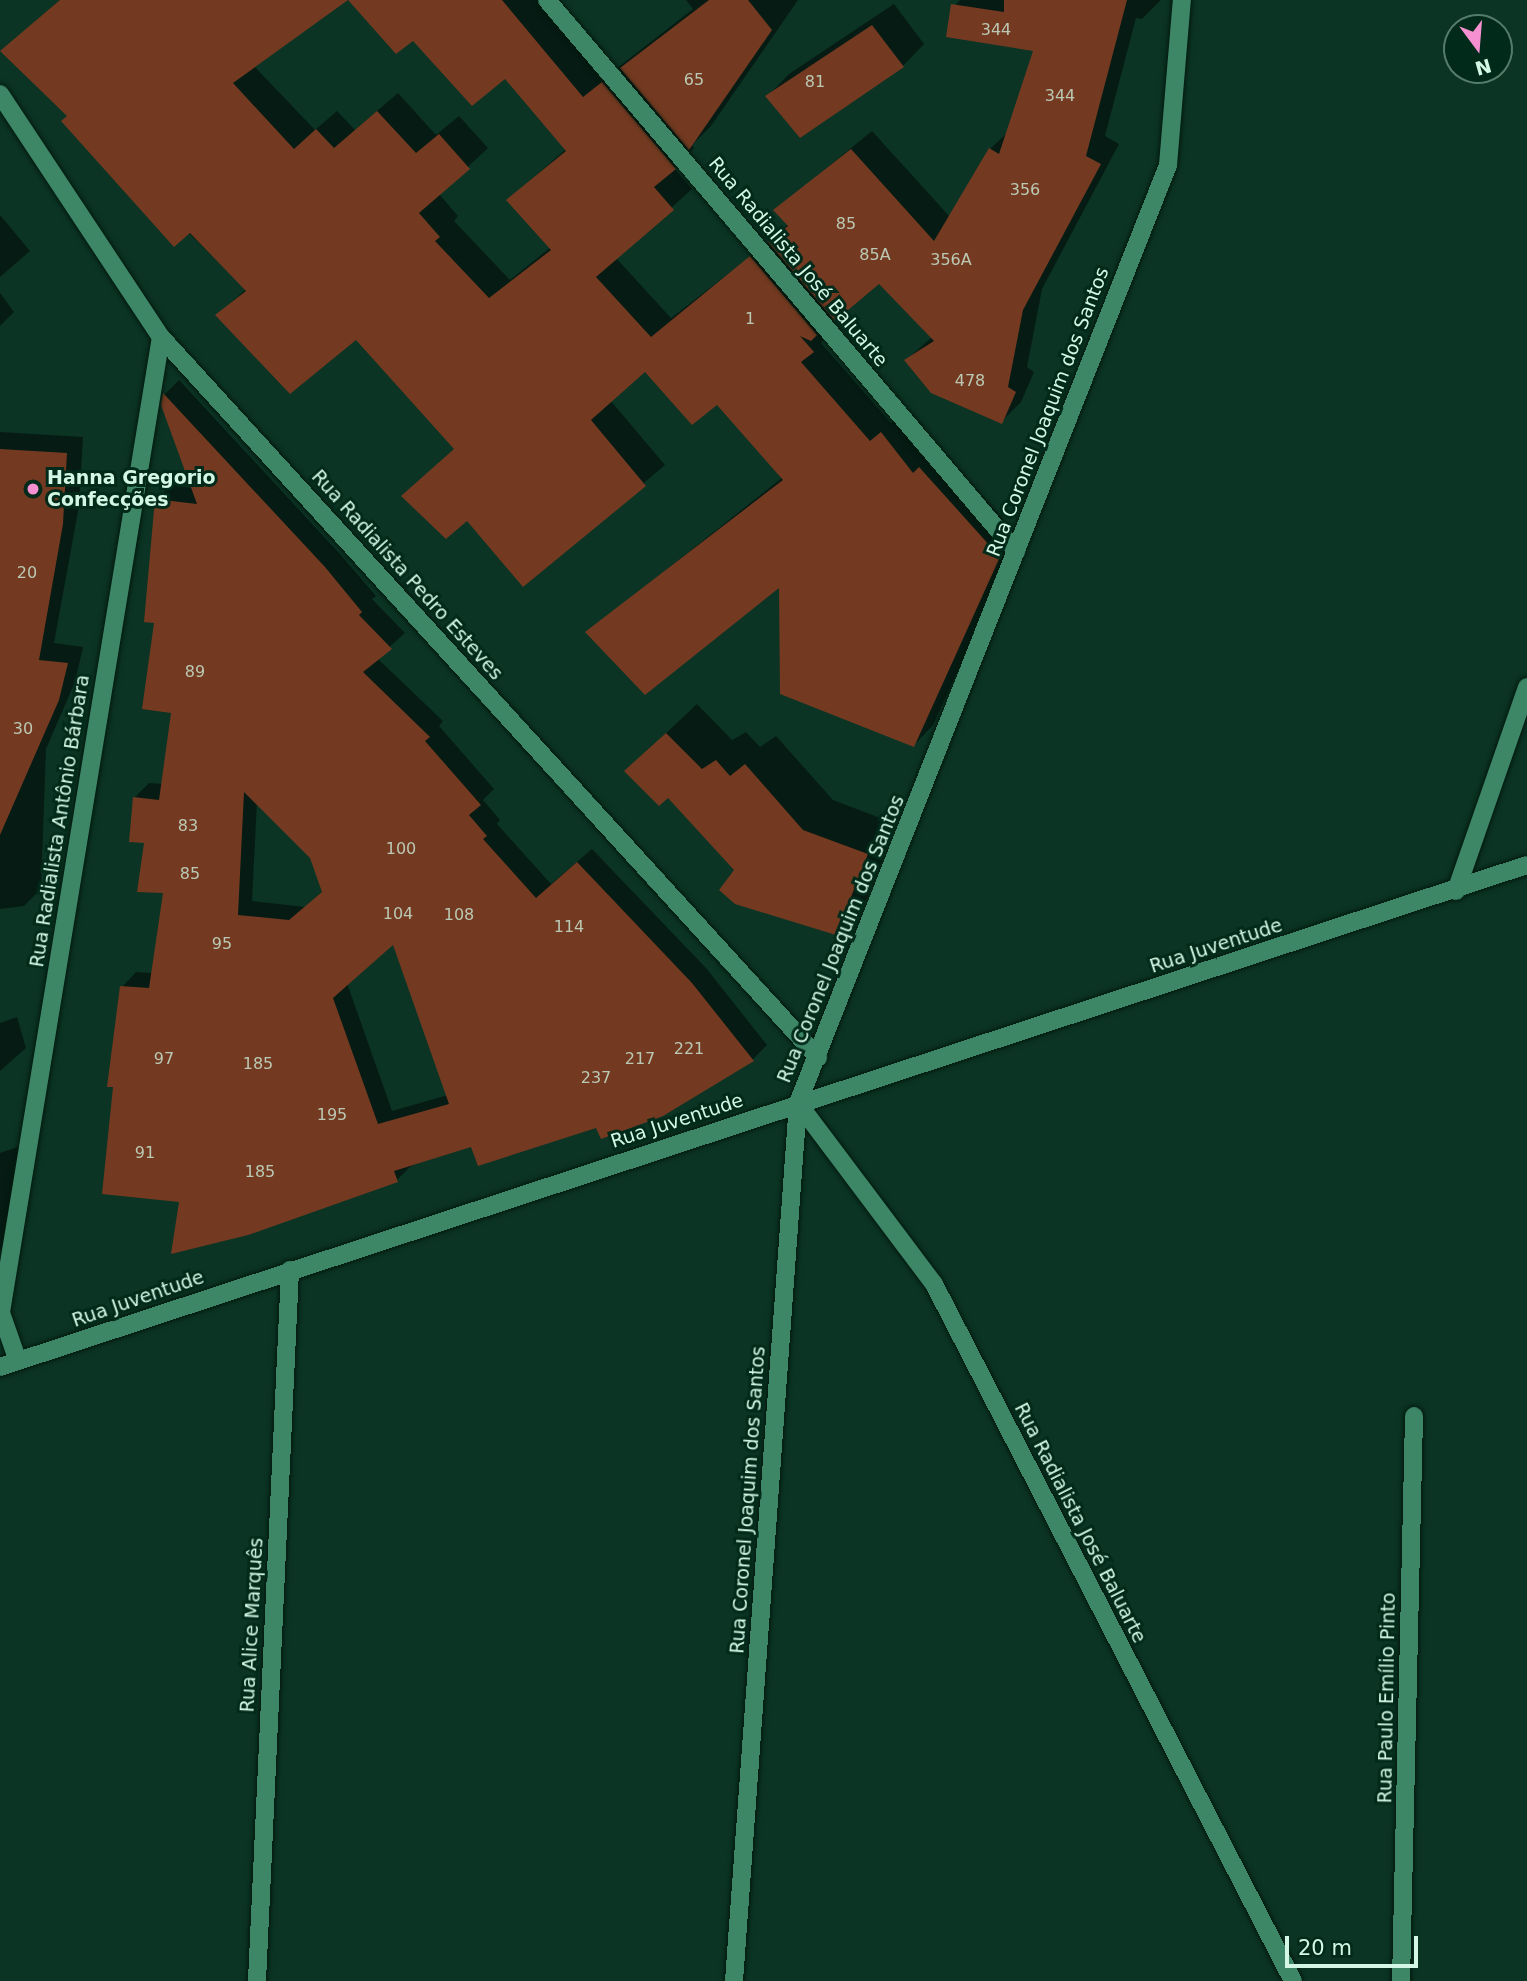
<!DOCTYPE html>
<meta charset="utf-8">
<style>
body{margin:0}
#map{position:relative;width:1527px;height:1981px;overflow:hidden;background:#0b3424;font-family:"DejaVu Sans",sans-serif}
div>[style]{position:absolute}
.shadow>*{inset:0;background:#0007}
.building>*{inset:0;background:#733a21}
.roads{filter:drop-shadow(0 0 2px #03190f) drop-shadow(0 0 2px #03190f)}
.minor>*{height:18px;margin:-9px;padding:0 9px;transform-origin:9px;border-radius:9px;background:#3d8767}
.dots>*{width:19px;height:19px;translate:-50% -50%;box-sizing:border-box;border:4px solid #012a1a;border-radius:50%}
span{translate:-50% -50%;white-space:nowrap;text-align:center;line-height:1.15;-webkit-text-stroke:6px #012a1a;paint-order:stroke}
.number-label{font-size:16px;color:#bbc8b3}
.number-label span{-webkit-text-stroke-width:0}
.street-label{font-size:19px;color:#d3f7e4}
.poi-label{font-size:19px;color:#d3f7e4;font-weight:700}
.left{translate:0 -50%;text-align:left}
.north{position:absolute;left:1443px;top:14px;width:70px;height:70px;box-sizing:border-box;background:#012a1a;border:2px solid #557c6b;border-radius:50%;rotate:164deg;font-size:19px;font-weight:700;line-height:28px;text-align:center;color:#d3f7e4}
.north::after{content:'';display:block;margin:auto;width:24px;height:32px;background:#f690d0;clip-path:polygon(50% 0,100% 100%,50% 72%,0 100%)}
.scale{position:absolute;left:1285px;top:1936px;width:133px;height:32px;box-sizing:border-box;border:4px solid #d3f7e4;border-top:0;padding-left:9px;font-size:21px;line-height:24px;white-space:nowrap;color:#d3f7e4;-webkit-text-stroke:5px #012a1a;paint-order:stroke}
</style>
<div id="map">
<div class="shadow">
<i style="clip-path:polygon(60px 0,345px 0,254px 66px,315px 130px,337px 111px,355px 130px,398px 93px,436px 135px,459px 116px,488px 148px,439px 194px,458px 216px,454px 221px,510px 280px,551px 247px,508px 200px,566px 149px,505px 77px,413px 39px,350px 0,540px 0,603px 79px,693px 9px,686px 0,798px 0,711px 126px,692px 145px,694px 148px,674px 168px,692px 189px,616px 258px,671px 318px,772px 240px,788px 224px,775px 210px,872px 131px,950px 217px,990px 149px,1009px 131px,1036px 50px,955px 5px,960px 0,1161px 0,1142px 19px,1136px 18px,1105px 136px,1119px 144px,1042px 289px,1027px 367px,1034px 372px,1021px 402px,1001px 422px,906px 360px,932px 337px,880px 282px,826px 324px,832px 331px,821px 343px,891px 423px,901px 414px,940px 449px,1019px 537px,933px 725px,914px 745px,781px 585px,588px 632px,783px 477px,717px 403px,645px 370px,610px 400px,665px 465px,524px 585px,467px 519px,404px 496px,456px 448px,357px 337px,218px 315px,246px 289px,3px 51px)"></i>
<i style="clip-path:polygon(894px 4px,924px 44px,903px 66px,768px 96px,789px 74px)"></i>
<i style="clip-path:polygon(0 215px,30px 251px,0 277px)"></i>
<i style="clip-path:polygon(0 293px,14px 312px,0 326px)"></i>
<i style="clip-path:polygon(evenodd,179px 380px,339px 553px,376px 596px,372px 599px,405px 633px,377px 658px,443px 721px,439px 726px,494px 789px,483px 800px,500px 820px,497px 824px,551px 884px,592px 849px,706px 968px,767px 1045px,753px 1059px,597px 1126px,472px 1145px,411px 1166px,397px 1180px,181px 1201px,114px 1085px,122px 987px,136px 972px,153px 973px,165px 891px,135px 797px,149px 783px,163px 784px,173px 711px,156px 621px,157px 499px,171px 485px,193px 488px,163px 405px,165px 394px,179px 380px,257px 802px,312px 858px,323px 891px,305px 907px,252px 901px,257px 802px,179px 380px,393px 942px,448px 1095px,392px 1111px,347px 983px,393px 942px)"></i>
<i style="clip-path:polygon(0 432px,83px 437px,79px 506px,54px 643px,83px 647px,75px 682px,46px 749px,41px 889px,24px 906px,0 909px)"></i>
<i style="clip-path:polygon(697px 704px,732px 740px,746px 732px,760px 747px,776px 736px,833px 800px,896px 824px,865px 903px,835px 933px,736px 870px,668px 796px,626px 771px)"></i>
<i style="clip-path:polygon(17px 1017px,26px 1048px,0 1071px,0 1023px)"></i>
<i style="clip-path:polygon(35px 1141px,20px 1231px,0 1251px,0 1153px)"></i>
</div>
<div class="building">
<i style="clip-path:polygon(evenodd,60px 0,502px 0,583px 97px,602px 82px,676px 169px,654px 187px,674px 210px,596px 277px,651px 337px,750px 256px,817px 335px,811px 341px,800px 336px,814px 352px,801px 362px,870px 441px,881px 432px,913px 473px,919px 467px,1000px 557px,914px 747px,780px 694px,779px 588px,645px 695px,585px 632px,783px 480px,717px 405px,692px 425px,645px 372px,591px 420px,646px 486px,523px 587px,467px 521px,446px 539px,401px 496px,454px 449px,356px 340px,290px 394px,215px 315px,246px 291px,190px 233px,174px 247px,61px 121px,67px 116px,0 51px,60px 0,348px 0,396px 54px,413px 41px,472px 106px,505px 79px,566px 151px,506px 200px,551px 250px,489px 298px,435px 241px,440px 237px,419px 213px,470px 169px,439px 134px,416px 153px,377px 111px,334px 148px,316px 129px,294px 149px,233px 83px,348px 0)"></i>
<i style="clip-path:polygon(709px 0,748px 0,772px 30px,689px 150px,620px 68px)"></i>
<i style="clip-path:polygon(1004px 0,1127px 0,1086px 156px,1101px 164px,1023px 310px,1008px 387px,1016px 392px,1002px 424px,931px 393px,904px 360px,934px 341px,879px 284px,835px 321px,768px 242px,788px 226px,773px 210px,851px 149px,934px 241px,989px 148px,999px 154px,1033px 51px,946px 37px,951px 4px,1004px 12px)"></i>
<i style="clip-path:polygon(872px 25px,904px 67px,800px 138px,765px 96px)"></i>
<i style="clip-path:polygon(evenodd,163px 393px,325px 567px,362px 612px,359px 615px,392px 649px,363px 672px,430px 737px,425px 741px,481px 805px,469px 815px,487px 836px,483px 839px,536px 898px,577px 862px,692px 983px,754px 1061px,663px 1116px,601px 1139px,596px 1128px,478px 1166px,471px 1147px,394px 1171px,398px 1182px,248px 1235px,171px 1254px,179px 1202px,102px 1194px,113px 1087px,107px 1087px,120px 986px,149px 988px,163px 893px,137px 892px,144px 843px,129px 842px,133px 797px,159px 800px,171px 713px,142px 709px,154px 623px,144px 622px,155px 499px,197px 504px,161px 405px,163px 393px,244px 792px,310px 858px,322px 892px,289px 920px,238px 915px,244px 792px,163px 393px,393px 945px,449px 1104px,378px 1124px,333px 998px,393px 945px)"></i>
<i style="clip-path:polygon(0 449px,67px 453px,63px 524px,39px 660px,68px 663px,59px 700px,0 835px)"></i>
<i style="clip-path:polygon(666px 733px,702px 769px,716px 760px,730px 776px,745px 764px,803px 830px,868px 854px,836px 935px,735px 904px,719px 890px,734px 870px,668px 798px,659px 806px,624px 771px)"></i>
</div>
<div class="roads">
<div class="minor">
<i style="left:547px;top:0;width:724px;rotate:49.6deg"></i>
<i style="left:0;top:94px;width:291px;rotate:56.5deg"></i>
<i style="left:161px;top:337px;width:975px;rotate:47.62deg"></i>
<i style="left:1456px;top:891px;width:216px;rotate:-70.8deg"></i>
<i style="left:798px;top:1103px;width:226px;rotate:53.1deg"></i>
<i style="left:934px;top:1284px;width:784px;rotate:62.75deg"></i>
<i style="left:0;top:1310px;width:54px;rotate:70.6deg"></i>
<i style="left:1px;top:1312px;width:988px;rotate:-80.68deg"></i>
<i style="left:0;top:1367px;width:1607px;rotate:-18.2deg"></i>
<i style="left:257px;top:1981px;width:712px;rotate:-87.34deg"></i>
<i style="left:734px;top:1981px;width:880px;rotate:-85.83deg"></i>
<i style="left:798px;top:1103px;width:1008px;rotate:-68.47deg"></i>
<i style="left:1168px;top:165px;width:166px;rotate:-85.2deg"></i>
<i style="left:1401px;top:1981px;width:565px;rotate:-88.68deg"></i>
</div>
</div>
<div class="dots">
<i style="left:33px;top:489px;background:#f690d0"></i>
</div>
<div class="number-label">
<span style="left:996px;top:30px">344</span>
<span style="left:694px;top:80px">65</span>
<span style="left:815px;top:82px">81</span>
<span style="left:1060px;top:96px">344</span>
<span style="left:1025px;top:190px">356</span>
<span style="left:846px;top:224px">85</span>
<span style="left:875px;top:255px">85A</span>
<span style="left:951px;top:260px">356A</span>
<span style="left:750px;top:319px">1</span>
<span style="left:970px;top:381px">478</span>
<span style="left:27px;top:573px">20</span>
<span style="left:195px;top:672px">89</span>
<span style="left:23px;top:729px">30</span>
<span style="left:188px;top:826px">83</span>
<span style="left:401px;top:849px">100</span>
<span style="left:190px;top:874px">85</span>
<span style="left:398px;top:914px">104</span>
<span style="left:459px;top:915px">108</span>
<span style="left:569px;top:927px">114</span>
<span style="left:222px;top:944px">95</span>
<span style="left:689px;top:1049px">221</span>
<span style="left:164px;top:1059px">97</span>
<span style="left:640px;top:1059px">217</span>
<span style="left:258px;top:1064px">185</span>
<span style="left:596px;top:1078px">237</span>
<span style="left:332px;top:1115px">195</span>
<span style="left:145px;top:1153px">91</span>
<span style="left:260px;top:1172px">185</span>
</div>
<div class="street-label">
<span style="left:798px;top:262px;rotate:50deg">Rua Radialista José Baluarte</span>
<span style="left:1048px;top:412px;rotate:-69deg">Rua Coronel Joaquim dos Santos</span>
<span style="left:407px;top:575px;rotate:48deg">Rua Radialista Pedro Esteves</span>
<span style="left:60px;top:821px;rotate:-81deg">Rua Radialista Antônio Bárbara</span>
<span style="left:841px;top:939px;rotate:-68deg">Rua Coronel Joaquim dos Santos</span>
<span style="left:1216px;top:946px;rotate:-18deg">Rua Juventude</span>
<span style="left:677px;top:1121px;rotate:-18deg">Rua Juventude</span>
<span style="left:138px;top:1299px;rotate:-19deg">Rua Juventude</span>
<span style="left:748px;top:1500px;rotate:-86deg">Rua Coronel Joaquim dos Santos</span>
<span style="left:1080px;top:1523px;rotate:63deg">Rua Radialista José Baluarte</span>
<span style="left:252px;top:1625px;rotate:-87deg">Rua Alice Marquês</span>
<span style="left:1387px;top:1698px;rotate:-89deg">Rua Paulo Emílio Pinto</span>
</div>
<div class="poi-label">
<span class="left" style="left:47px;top:489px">Hanna Gregorio<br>Confecções</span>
</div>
<div class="north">N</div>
<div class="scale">20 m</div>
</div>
